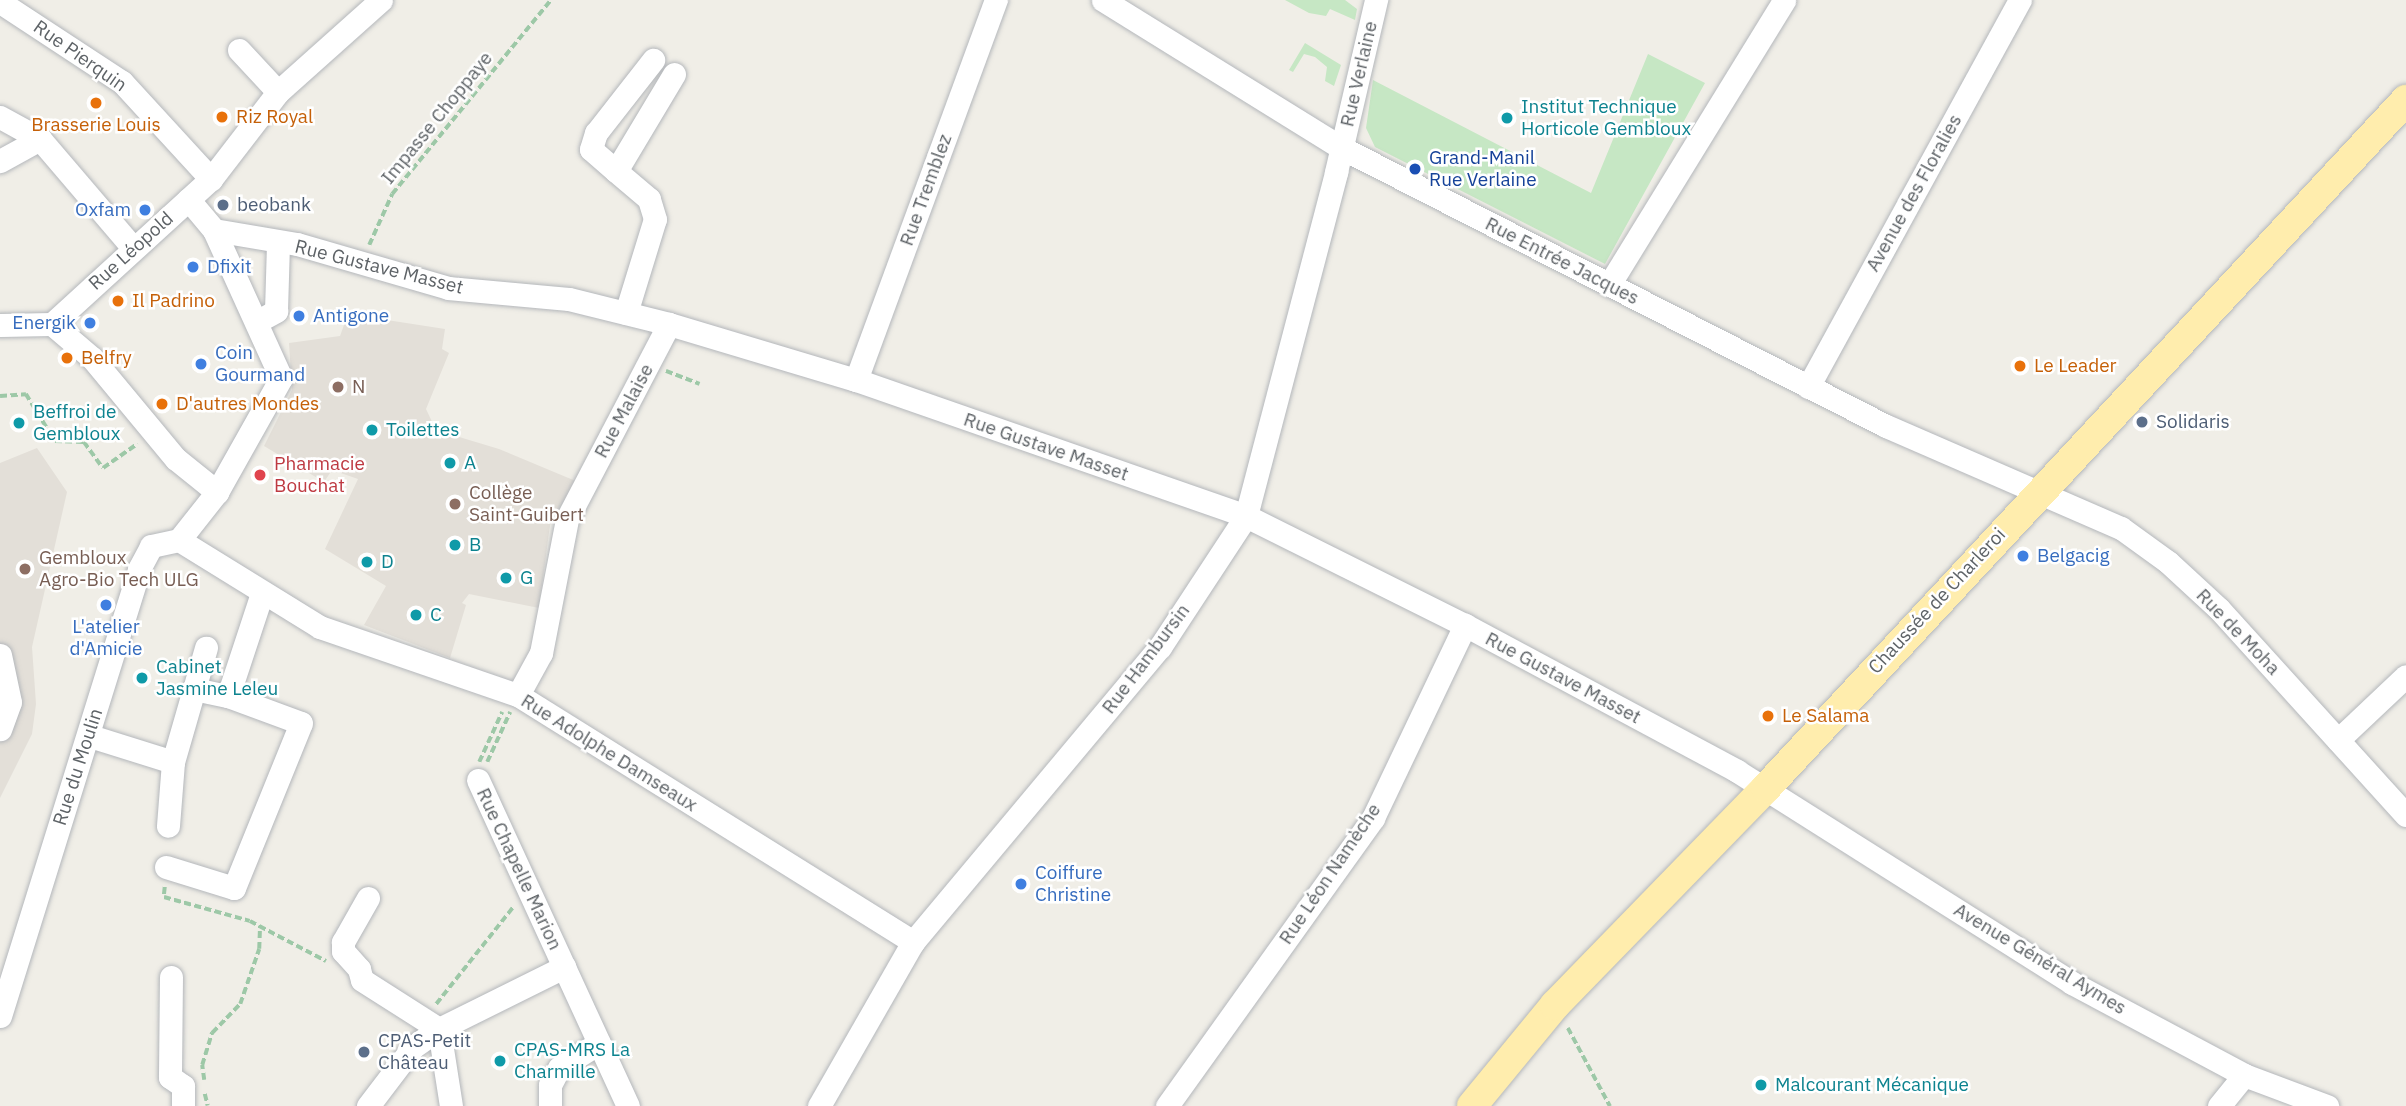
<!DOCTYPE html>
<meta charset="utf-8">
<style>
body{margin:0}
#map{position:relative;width:2406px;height:1106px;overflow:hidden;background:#f0eee7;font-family:"IBM Plex Sans",sans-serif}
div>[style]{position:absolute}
.education>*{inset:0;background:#e3dfd8}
.green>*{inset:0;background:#c6e7c4}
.path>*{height:3.5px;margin-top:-1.75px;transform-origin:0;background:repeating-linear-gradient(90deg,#9dc8a7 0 7px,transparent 0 10.5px)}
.roads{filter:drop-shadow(0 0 2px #b4b7bb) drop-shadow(0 0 2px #b4b7bb)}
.minor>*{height:23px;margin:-11.5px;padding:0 11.5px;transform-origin:11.5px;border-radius:11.5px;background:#fff}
.major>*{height:30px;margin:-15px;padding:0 15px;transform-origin:15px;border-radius:15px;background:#ffedad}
.dots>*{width:19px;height:19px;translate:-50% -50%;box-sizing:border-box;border:4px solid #fff;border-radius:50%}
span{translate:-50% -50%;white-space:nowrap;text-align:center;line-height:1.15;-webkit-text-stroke:5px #fff;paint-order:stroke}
.street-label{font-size:19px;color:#5e6367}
.culture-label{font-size:19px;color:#0d838f}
.left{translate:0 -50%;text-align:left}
.food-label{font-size:19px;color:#c56008}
.transit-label{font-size:19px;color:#164399}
.service-label{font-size:19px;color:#4e5e75}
.shop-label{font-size:19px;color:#366cbe}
.right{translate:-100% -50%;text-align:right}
.education-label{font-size:19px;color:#785e54}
.health-label{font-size:19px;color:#be3a42}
</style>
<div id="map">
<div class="education">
<i style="clip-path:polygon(348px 314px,445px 329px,442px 349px,449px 353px,426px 409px,436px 430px,499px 449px,578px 482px,550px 525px,539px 608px,469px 594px,462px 603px,466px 605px,450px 658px,364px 625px,386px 586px,325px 549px,358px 479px,332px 470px,324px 482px,264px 446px,292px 390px,289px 343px,340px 336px)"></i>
<i style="clip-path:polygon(37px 448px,67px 492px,32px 647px,36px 704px,32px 734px,0 798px,0 463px)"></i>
</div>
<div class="green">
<i style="clip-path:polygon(1285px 0,1345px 0,1357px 9px,1355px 20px,1330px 9px,1326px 16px,1309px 13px)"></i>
<i style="clip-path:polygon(1305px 43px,1341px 65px,1334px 86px,1325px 81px,1327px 67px,1315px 57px,1304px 54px,1293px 72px,1289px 70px)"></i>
<i style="clip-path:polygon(1648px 54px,1705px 83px,1605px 264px,1375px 147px,1366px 128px,1373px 80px,1591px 193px)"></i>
</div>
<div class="path">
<i style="left:369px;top:245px;width:56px;rotate:-65.7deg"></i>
<i style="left:392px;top:194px;width:251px;rotate:-50.7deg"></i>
<i style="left:666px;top:371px;width:36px;rotate:21deg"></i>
<i style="left:0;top:396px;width:26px;rotate:-4deg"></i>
<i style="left:26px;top:394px;width:55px;rotate:58.3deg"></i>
<i style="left:55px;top:441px;width:29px;rotate:2deg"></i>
<i style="left:84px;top:442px;width:32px;rotate:54deg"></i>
<i style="left:103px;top:468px;width:42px;rotate:-35.2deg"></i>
<i style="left:479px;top:762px;width:55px;rotate:-65.3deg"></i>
<i style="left:487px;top:762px;width:55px;rotate:-65.3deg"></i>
<i style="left:165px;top:887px;width:10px;rotate:96deg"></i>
<i style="left:164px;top:897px;width:89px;rotate:15.6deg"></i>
<i style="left:250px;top:921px;width:86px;rotate:27.8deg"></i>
<i style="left:436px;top:1004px;width:125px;rotate:-51.5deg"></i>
<i style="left:1568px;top:1028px;width:89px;rotate:61.7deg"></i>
<i style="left:204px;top:1080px;width:15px;rotate:-98deg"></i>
<i style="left:202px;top:1065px;width:34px;rotate:-73deg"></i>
<i style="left:212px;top:1033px;width:40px;rotate:-46deg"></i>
<i style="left:240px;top:1004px;width:58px;rotate:-70.9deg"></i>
<i style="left:259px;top:949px;width:23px;rotate:-88deg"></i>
<i style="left:205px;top:1094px;width:12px;rotate:76deg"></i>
</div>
<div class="roads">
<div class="minor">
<i style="left:1103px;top:0;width:281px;rotate:31.8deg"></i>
<i style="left:1342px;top:148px;width:611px;rotate:27.07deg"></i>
<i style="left:1886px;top:426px;width:256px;rotate:23.5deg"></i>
<i style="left:2121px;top:528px;width:58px;rotate:35.9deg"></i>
<i style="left:2168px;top:562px;width:69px;rotate:42.7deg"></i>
<i style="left:2219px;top:609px;width:278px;rotate:47.8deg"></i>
<i style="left:0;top:2px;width:146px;rotate:33.3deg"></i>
<i style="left:122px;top:82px;width:132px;rotate:47.5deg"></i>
<i style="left:239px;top:50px;width:57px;rotate:47.1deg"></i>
<i style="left:0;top:117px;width:46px;rotate:28.8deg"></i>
<i style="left:40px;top:139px;width:46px;rotate:151.2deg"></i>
<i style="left:40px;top:139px;width:143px;rotate:49.5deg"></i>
<i style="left:616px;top:171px;width:33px;rotate:-139deg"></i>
<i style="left:591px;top:149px;width:17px;rotate:-73deg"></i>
<i style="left:596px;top:133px;width:93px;rotate:-52deg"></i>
<i style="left:214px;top:230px;width:84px;rotate:9.6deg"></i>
<i style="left:297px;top:244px;width:157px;rotate:16.2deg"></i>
<i style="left:448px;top:288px;width:121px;rotate:5.2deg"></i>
<i style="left:569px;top:299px;width:103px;rotate:14deg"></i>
<i style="left:669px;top:324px;width:195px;rotate:16.7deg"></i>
<i style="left:856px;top:380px;width:413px;rotate:19.2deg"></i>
<i style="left:1246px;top:516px;width:245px;rotate:26.5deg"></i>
<i style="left:1465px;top:625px;width:309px;rotate:28.2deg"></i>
<i style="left:1737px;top:771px;width:396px;rotate:32.3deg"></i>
<i style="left:2072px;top:983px;width:195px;rotate:28.1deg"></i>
<i style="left:2244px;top:1075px;width:89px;rotate:20.5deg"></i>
<i style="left:1609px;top:285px;width:334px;rotate:-58.4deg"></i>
<i style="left:626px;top:313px;width:98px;rotate:-72.9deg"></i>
<i style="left:655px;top:219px;width:21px;rotate:-107deg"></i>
<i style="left:649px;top:199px;width:43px;rotate:-139.7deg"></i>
<i style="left:616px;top:171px;width:113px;rotate:-59.1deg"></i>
<i style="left:258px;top:321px;width:21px;rotate:-29deg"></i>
<i style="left:276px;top:311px;width:67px;rotate:-88.3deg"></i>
<i style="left:52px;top:324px;width:215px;rotate:-42.4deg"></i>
<i style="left:211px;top:179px;width:110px;rotate:-52.4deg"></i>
<i style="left:278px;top:92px;width:138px;rotate:-41.8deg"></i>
<i style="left:52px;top:324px;width:52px;rotate:40.4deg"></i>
<i style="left:92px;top:358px;width:131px;rotate:50.3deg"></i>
<i style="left:176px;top:459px;width:53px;rotate:38.8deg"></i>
<i style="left:0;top:325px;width:52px;rotate:-1.1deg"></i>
<i style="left:856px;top:380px;width:405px;rotate:-69.8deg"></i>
<i style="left:1808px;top:387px;width:441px;rotate:-61.3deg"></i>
<i style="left:179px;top:540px;width:166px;rotate:31.7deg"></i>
<i style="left:320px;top:627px;width:209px;rotate:19deg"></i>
<i style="left:518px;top:695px;width:466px;rotate:32deg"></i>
<i style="left:179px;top:540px;width:61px;rotate:-51.6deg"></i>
<i style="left:217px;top:492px;width:131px;rotate:-60.7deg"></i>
<i style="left:281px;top:378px;width:162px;rotate:-114.4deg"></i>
<i style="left:214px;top:230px;width:40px;rotate:-130deg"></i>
<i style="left:0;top:655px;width:48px;rotate:78deg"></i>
<i style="left:10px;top:702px;width:29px;rotate:110deg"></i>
<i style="left:194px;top:689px;width:35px;rotate:12deg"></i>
<i style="left:228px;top:696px;width:108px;rotate:-71.7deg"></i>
<i style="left:518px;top:695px;width:48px;rotate:-61.3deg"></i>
<i style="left:541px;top:653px;width:136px;rotate:-79deg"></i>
<i style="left:567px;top:519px;width:220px;rotate:-62.4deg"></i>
<i style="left:90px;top:736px;width:87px;rotate:17.4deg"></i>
<i style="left:173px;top:762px;width:64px;rotate:94.5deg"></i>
<i style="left:2338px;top:740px;width:93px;rotate:-43.3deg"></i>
<i style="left:173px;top:762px;width:119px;rotate:-73.9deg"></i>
<i style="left:478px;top:780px;width:359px;rotate:65.3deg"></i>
<i style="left:166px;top:867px;width:71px;rotate:17.2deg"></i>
<i style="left:234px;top:888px;width:178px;rotate:-67.9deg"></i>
<i style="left:301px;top:723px;width:78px;rotate:-159.7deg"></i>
<i style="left:368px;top:898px;width:51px;rotate:119.6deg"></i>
<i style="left:343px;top:942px;width:9px;rotate:90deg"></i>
<i style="left:343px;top:951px;width:24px;rotate:48deg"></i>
<i style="left:359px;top:969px;width:11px;rotate:75deg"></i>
<i style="left:362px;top:980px;width:91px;rotate:32.5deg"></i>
<i style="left:171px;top:977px;width:100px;rotate:90.6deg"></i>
<i style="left:170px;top:1077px;width:16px;rotate:35deg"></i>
<i style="left:183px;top:1086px;width:20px;rotate:90deg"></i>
<i style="left:0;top:1016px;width:468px;rotate:-72.7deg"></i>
<i style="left:139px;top:569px;width:26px;rotate:-62deg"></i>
<i style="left:151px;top:546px;width:29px;rotate:-12deg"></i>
<i style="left:368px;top:1106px;width:74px;rotate:-52.7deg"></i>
<i style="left:413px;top:1047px;width:32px;rotate:-35deg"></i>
<i style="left:451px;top:1106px;width:78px;rotate:-98.9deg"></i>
<i style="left:439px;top:1029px;width:140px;rotate:-26.4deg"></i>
<i style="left:550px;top:1106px;width:21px;rotate:-90deg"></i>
<i style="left:550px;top:1085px;width:19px;rotate:-62deg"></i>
<i style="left:559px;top:1068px;width:47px;rotate:-32deg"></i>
<i style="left:819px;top:1106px;width:189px;rotate:-60.2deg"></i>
<i style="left:913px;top:942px;width:385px;rotate:-50.1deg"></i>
<i style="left:1160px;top:647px;width:157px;rotate:-56.7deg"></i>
<i style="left:1246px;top:516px;width:356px;rotate:-75.3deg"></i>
<i style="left:1336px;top:172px;width:177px;rotate:-76.9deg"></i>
<i style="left:1167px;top:1106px;width:354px;rotate:-54.4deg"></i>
<i style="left:1373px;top:818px;width:214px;rotate:-64.5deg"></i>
<i style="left:2219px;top:1106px;width:40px;rotate:-51deg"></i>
</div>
<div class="major">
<i style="left:1472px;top:1106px;width:131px;rotate:-50.6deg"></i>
<i style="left:1555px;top:1005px;width:303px;rotate:-45.8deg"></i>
<i style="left:1766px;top:788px;width:940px;rotate:-47.07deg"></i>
</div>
</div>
<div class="dots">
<i style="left:96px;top:103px;background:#e8710a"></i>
<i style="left:222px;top:117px;background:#e8710a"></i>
<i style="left:1507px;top:118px;background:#0f9aa8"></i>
<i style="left:1415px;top:169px;background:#1a4fb4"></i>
<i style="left:223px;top:205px;background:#5c6f8a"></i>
<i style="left:145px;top:210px;background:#3f7fe0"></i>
<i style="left:193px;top:267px;background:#3f7fe0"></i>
<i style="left:118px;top:301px;background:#e8710a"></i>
<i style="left:299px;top:316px;background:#3f7fe0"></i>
<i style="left:90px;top:323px;background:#3f7fe0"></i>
<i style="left:67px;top:358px;background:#e8710a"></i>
<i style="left:201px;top:364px;background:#3f7fe0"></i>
<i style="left:2020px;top:366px;background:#e8710a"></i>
<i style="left:338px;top:387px;background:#8d6e63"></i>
<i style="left:162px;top:404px;background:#e8710a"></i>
<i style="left:2142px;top:422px;background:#5c6f8a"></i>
<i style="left:19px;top:423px;background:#0f9aa8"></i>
<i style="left:372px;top:430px;background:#0f9aa8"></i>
<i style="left:450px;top:463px;background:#0f9aa8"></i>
<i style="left:260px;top:475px;background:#e0444e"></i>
<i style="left:455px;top:504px;background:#8d6e63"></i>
<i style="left:455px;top:545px;background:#0f9aa8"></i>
<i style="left:2023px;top:556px;background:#3f7fe0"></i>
<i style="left:367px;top:562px;background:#0f9aa8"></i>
<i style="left:25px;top:569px;background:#8d6e63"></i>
<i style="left:506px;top:578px;background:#0f9aa8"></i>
<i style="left:106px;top:605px;background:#3f7fe0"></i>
<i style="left:416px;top:615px;background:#0f9aa8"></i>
<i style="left:142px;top:678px;background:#0f9aa8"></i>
<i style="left:1768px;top:716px;background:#e8710a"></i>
<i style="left:1021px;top:884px;background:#3f7fe0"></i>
<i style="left:364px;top:1052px;background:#5c6f8a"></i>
<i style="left:500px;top:1061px;background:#0f9aa8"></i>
<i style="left:1761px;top:1085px;background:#0f9aa8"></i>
</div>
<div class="street-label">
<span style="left:80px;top:56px;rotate:35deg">Rue Pierquin</span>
<span style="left:1359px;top:74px;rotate:-77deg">Rue Verlaine</span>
<span style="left:437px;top:118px;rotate:-51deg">Impasse Choppaye</span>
<span style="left:926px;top:190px;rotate:-70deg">Rue Tremblez</span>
<span style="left:1914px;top:193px;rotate:-61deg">Avenue des Floralies</span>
<span style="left:131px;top:251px;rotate:-42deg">Rue Léopold</span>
<span style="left:1562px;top:261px;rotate:27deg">Rue Entrée Jacques</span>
<span style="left:379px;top:267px;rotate:14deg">Rue Gustave Masset</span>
<span style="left:624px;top:411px;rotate:-62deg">Rue Malaise</span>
<span style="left:1046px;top:447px;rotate:19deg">Rue Gustave Masset</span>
<span style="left:1937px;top:601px;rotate:-47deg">Chaussée de Charleroi</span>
<span style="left:2238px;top:632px;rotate:46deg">Rue de Moha</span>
<span style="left:1146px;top:659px;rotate:-53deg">Rue Hambursin</span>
<span style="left:1563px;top:678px;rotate:28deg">Rue Gustave Masset</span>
<span style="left:609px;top:753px;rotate:32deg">Rue Adolphe Damseaux</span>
<span style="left:78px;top:767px;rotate:-72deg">Rue du Moulin</span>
<span style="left:519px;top:869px;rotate:65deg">Rue Chapelle Marion</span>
<span style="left:1330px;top:874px;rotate:-56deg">Rue Léon Namèche</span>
<span style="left:2040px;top:959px;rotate:31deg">Avenue Général Aymes</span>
</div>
<div class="culture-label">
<span class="left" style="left:1521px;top:118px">Institut Technique<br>Horticole Gembloux</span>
<span class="left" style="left:33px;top:423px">Beffroi de<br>Gembloux</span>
<span class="left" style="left:386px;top:430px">Toilettes</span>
<span class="left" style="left:464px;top:463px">A</span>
<span class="left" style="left:469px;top:545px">B</span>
<span class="left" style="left:381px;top:562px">D</span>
<span class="left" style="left:520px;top:578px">G</span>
<span class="left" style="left:430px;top:615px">C</span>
<span class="left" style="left:156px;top:678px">Cabinet<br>Jasmine Leleu</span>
<span class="left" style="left:514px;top:1061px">CPAS-MRS La<br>Charmille</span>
<span class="left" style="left:1775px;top:1085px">Malcourant Mécanique</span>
</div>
<div class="food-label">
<span class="left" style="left:236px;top:117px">Riz Royal</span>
<span style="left:96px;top:125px">Brasserie Louis</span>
<span class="left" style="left:132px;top:301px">Il Padrino</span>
<span class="left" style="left:81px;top:358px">Belfry</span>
<span class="left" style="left:2034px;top:366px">Le Leader</span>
<span class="left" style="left:176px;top:404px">D'autres Mondes</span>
<span class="left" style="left:1782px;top:716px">Le Salama</span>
</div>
<div class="transit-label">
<span class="left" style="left:1429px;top:169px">Grand-Manil<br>Rue Verlaine</span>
</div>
<div class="service-label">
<span class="left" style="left:237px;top:205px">beobank</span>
<span class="left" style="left:2156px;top:422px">Solidaris</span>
<span class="left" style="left:378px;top:1052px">CPAS-Petit<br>Château</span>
</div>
<div class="shop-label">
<span class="right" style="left:131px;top:210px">Oxfam</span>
<span class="left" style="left:207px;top:267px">Dfixit</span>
<span class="left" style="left:313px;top:316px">Antigone</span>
<span class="right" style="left:76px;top:323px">Energik</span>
<span class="left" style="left:215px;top:364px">Coin<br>Gourmand</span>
<span class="left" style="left:2037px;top:556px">Belgacig</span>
<span style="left:106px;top:638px">L'atelier<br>d'Amicie</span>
<span class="left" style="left:1035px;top:884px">Coiffure<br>Christine</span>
</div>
<div class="education-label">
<span class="left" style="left:352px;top:387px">N</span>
<span class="left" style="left:469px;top:504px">Collège<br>Saint-Guibert</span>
<span class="left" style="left:39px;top:569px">Gembloux<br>Agro-Bio Tech ULG</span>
</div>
<div class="health-label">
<span class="left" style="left:274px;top:475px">Pharmacie<br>Bouchat</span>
</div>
</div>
